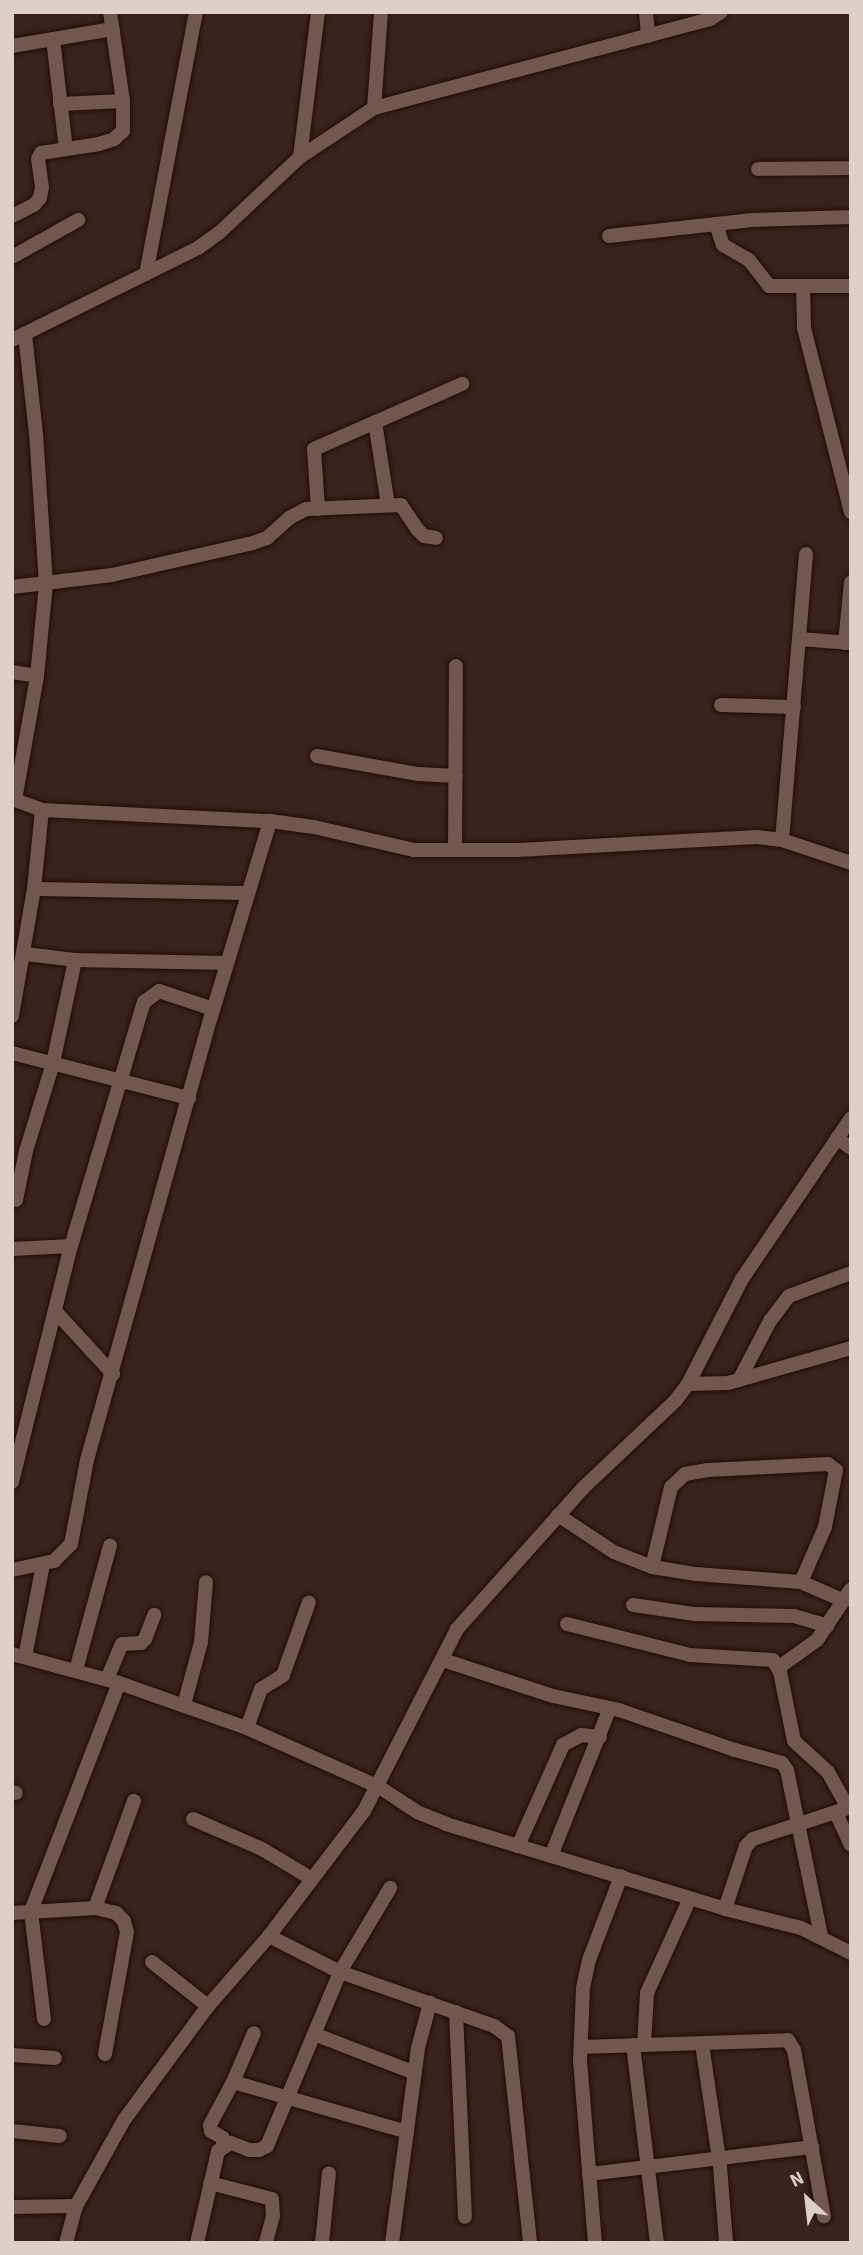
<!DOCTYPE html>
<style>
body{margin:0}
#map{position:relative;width:863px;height:2255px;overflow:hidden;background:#3a231a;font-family:"Source Sans 3",sans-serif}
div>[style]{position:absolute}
.roads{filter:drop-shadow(0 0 2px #200c04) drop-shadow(0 0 2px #200c04)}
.minor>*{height:14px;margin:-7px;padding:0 7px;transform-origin:7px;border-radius:7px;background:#71574d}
span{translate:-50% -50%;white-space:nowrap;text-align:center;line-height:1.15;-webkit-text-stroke:5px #3a231a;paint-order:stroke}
.frame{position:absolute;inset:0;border:14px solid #decfc9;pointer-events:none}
.north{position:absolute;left:772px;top:2164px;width:70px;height:70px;-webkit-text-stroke:5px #3a231a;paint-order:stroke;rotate:333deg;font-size:19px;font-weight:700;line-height:28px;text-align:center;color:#decfc9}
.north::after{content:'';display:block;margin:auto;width:24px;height:32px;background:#decfc9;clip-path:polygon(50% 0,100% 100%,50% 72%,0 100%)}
</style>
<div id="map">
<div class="roads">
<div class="minor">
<i style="left:646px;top:12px;width:24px;rotate:85deg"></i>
<i style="left:53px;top:39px;width:111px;rotate:83.3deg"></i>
<i style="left:12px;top:46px;width:102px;rotate:-9.6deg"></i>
<i style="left:60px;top:104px;width:63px;rotate:-2.7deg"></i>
<i style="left:374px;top:108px;width:96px;rotate:-85.8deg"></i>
<i style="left:300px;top:157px;width:146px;rotate:-82.9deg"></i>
<i style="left:758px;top:169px;width:93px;rotate:-0.6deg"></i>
<i style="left:12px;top:216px;width:25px;rotate:-27deg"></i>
<i style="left:34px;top:205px;width:9px;rotate:-49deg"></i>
<i style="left:40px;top:198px;width:11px;rotate:-80deg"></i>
<i style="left:42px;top:187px;width:28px;rotate:-98deg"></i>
<i style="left:38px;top:159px;width:7px;rotate:-63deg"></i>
<i style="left:41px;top:153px;width:59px;rotate:-8.8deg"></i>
<i style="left:99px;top:144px;width:16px;rotate:-18deg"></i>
<i style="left:114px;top:139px;width:12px;rotate:-42deg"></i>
<i style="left:123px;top:131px;width:30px;rotate:-90deg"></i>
<i style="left:123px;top:101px;width:90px;rotate:-98.3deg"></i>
<i style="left:716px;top:224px;width:22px;rotate:72deg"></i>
<i style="left:723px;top:245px;width:30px;rotate:30deg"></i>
<i style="left:749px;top:260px;width:33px;rotate:52deg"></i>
<i style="left:769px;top:286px;width:82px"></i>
<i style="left:609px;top:236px;width:144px;rotate:-6.4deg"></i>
<i style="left:752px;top:220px;width:99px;rotate:-1.7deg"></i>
<i style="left:12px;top:257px;width:76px;rotate:-29.3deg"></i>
<i style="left:146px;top:274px;width:267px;rotate:-79.2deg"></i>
<i style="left:803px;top:287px;width:41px;rotate:88.6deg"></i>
<i style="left:804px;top:328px;width:190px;rotate:75.7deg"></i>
<i style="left:12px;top:340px;width:208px;rotate:-26.3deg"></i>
<i style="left:198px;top:248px;width:26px;rotate:-36deg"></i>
<i style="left:219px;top:233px;width:111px;rotate:-43.2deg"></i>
<i style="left:300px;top:157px;width:89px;rotate:-33.5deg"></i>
<i style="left:374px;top:108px;width:348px;rotate:-14.8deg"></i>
<i style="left:710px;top:19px;width:13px;rotate:-32deg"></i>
<i style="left:375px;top:422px;width:84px;rotate:81.1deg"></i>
<i style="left:318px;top:509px;width:60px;rotate:-93.8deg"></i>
<i style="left:314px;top:449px;width:162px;rotate:-23.7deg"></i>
<i style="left:12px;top:587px;width:101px;rotate:-6.8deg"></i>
<i style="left:112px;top:575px;width:145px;rotate:-12.8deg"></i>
<i style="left:253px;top:543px;width:15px;rotate:-20deg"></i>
<i style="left:267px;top:538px;width:30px;rotate:-42deg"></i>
<i style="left:289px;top:518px;width:19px;rotate:-28deg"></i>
<i style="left:306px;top:509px;width:95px;rotate:-2.4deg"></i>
<i style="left:401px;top:505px;width:29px;rotate:56deg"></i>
<i style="left:417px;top:529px;width:10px;rotate:45deg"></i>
<i style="left:424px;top:536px;width:12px;rotate:9deg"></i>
<i style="left:800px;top:639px;width:51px;rotate:4.5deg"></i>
<i style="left:845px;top:643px;width:61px;rotate:-84.4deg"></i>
<i style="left:12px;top:672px;width:25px;rotate:9deg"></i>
<i style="left:721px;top:705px;width:73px;rotate:1.6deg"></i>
<i style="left:317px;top:756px;width:103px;rotate:10.1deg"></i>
<i style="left:418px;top:774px;width:38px;rotate:3deg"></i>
<i style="left:12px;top:799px;width:32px;rotate:20deg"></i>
<i style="left:42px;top:810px;width:228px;rotate:2.8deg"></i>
<i style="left:270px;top:821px;width:44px;rotate:7.8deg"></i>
<i style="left:314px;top:827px;width:103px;rotate:13deg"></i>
<i style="left:414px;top:850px;width:104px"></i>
<i style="left:518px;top:850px;width:239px;rotate:-3.1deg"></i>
<i style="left:757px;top:837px;width:25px;rotate:7deg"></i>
<i style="left:782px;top:840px;width:73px;rotate:18.4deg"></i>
<i style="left:15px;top:800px;width:126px;rotate:-79.9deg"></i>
<i style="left:37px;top:676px;width:92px;rotate:-84.4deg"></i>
<i style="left:46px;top:584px;width:150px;rotate:-93.8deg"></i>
<i style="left:36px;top:434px;width:101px;rotate:-96.3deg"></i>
<i style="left:782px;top:840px;width:287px;rotate:-85.2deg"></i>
<i style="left:455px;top:850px;width:184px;rotate:-89.7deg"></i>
<i style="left:34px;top:889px;width:214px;rotate:1.1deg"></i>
<i style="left:25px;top:954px;width:50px;rotate:6.8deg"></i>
<i style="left:75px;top:960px;width:152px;rotate:1.1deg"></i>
<i style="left:12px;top:1016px;width:129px;rotate:-80.2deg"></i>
<i style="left:34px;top:889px;width:79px;rotate:-84.2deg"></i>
<i style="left:12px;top:1053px;width:183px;rotate:14.3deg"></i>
<i style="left:837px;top:1138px;width:17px;rotate:36deg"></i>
<i style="left:16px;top:1200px;width:50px;rotate:-78.5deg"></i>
<i style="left:26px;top:1151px;width:92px;rotate:-72.9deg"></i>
<i style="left:53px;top:1063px;width:105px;rotate:-77.9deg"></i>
<i style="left:12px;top:1249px;width:59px;rotate:-2.9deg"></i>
<i style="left:55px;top:1311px;width:86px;rotate:47.4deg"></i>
<i style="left:739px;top:1380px;width:67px;rotate:-62.3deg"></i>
<i style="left:770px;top:1321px;width:31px;rotate:-53deg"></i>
<i style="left:789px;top:1296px;width:66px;rotate:-20.4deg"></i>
<i style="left:688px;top:1384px;width:40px;rotate:-1.4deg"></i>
<i style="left:728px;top:1383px;width:128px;rotate:-15.9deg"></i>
<i style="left:12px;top:1482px;width:236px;rotate:-76deg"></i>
<i style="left:69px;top:1253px;width:262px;rotate:-73.4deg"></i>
<i style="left:144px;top:1002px;width:19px;rotate:-36deg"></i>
<i style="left:159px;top:991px;width:57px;rotate:18.4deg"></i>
<i style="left:558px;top:1515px;width:67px;rotate:33.5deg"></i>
<i style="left:614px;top:1552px;width:41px;rotate:21.5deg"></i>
<i style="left:652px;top:1567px;width:45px;rotate:9deg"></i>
<i style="left:696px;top:1574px;width:105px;rotate:4.4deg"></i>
<i style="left:801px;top:1582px;width:47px;rotate:23.8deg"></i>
<i style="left:652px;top:1567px;width:82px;rotate:-76.6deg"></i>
<i style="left:671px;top:1487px;width:19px;rotate:-43deg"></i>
<i style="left:685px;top:1474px;width:23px;rotate:-10deg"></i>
<i style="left:708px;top:1470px;width:120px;rotate:-2.9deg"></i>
<i style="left:828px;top:1464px;width:10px;rotate:37deg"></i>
<i style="left:836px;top:1470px;width:58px;rotate:100.9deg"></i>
<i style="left:825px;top:1527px;width:60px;rotate:113.6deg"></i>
<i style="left:12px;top:1570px;width:43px;rotate:-12.1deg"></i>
<i style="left:54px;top:1561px;width:24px;rotate:-45deg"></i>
<i style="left:71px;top:1544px;width:86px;rotate:-79.2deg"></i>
<i style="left:87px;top:1460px;width:460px;rotate:-74.4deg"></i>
<i style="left:211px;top:1017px;width:205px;rotate:-73.2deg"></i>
<i style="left:633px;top:1605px;width:63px;rotate:8.3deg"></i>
<i style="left:695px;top:1614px;width:99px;rotate:1.2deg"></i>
<i style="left:794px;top:1616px;width:35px;rotate:16deg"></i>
<i style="left:567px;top:1624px;width:127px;rotate:14.1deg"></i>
<i style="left:690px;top:1655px;width:83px;rotate:3.4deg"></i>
<i style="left:773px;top:1660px;width:14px;rotate:60deg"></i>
<i style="left:780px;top:1672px;width:70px;rotate:78.5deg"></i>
<i style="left:794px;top:1741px;width:46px;rotate:42.4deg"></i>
<i style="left:828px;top:1772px;width:41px;rotate:60.9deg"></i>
<i style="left:12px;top:1654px;width:111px;rotate:15.2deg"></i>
<i style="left:119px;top:1683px;width:136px;rotate:19.4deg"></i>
<i style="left:247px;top:1728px;width:145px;rotate:24.1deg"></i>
<i style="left:379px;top:1787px;width:45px;rotate:33.3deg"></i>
<i style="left:417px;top:1812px;width:31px;rotate:22deg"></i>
<i style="left:446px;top:1824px;width:292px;rotate:16.9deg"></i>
<i style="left:725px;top:1909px;width:78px;rotate:14deg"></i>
<i style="left:801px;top:1928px;width:56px;rotate:26.6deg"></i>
<i style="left:25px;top:1657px;width:95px;rotate:-79deg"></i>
<i style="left:443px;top:1660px;width:116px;rotate:18.1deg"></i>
<i style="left:553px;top:1696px;width:67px;rotate:12deg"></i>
<i style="left:619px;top:1710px;width:123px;rotate:19deg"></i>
<i style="left:735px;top:1750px;width:49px;rotate:15.5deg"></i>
<i style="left:782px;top:1763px;width:9px;rotate:54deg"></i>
<i style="left:787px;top:1770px;width:169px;rotate:78.4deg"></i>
<i style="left:778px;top:1668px;width:48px;rotate:-35.7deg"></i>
<i style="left:817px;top:1640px;width:61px;rotate:-56.3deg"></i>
<i style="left:76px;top:1670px;width:129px;rotate:-74.7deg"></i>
<i style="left:107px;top:1679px;width:38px;rotate:-67deg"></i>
<i style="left:122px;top:1644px;width:19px;rotate:-3deg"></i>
<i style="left:141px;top:1643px;width:6px;rotate:-45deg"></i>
<i style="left:145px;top:1639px;width:26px;rotate:-69deg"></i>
<i style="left:184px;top:1705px;width:65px;rotate:-74.9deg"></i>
<i style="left:201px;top:1642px;width:60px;rotate:-85.2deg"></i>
<i style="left:247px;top:1728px;width:41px;rotate:-70.3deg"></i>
<i style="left:261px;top:1689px;width:26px;rotate:-32deg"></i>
<i style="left:283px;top:1675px;width:77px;rotate:-70.4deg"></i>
<i style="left:12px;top:1792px;width:4px;rotate:14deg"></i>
<i style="left:836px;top:1813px;width:35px;rotate:65deg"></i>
<i style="left:193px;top:1819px;width:75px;rotate:23.5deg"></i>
<i style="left:262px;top:1849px;width:58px;rotate:31deg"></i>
<i style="left:518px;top:1846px;width:111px;rotate:-66deg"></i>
<i style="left:563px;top:1745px;width:21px;rotate:-29deg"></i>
<i style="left:581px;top:1735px;width:19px;rotate:6deg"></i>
<i style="left:551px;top:1856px;width:159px;rotate:-68.3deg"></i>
<i style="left:95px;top:1908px;width:114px;rotate:-70deg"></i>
<i style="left:725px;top:1909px;width:66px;rotate:-71.6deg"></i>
<i style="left:746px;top:1846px;width:10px;rotate:-45deg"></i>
<i style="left:753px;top:1839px;width:103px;rotate:-18.1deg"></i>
<i style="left:12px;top:1913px;width:83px;rotate:-3.4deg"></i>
<i style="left:95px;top:1908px;width:22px;rotate:13deg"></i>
<i style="left:116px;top:1913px;width:11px;rotate:45deg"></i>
<i style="left:124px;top:1921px;width:11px;rotate:75deg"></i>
<i style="left:127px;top:1932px;width:124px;rotate:100.2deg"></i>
<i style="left:269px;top:1936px;width:80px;rotate:26.9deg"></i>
<i style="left:340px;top:1972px;width:163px;rotate:19.3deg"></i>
<i style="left:494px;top:2026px;width:17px;rotate:36deg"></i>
<i style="left:508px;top:2036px;width:208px;rotate:83.9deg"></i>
<i style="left:152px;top:1962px;width:71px;rotate:38.2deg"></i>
<i style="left:456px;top:2012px;width:205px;rotate:87.5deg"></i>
<i style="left:44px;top:2019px;width:109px;rotate:-96.9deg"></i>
<i style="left:31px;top:1911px;width:244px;rotate:-68.9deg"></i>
<i style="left:314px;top:2034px;width:108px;rotate:21.1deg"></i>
<i style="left:702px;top:2044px;width:123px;rotate:81.6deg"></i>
<i style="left:720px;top:2166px;width:77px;rotate:85.5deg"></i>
<i style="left:633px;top:2045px;width:199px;rotate:83.1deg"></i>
<i style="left:644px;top:2045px;width:52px;rotate:-86.7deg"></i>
<i style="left:647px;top:1993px;width:104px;rotate:-65.6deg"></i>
<i style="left:581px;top:2047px;width:207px;rotate:-1.9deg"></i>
<i style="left:788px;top:2040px;width:12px;rotate:59deg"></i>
<i style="left:794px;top:2050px;width:169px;rotate:79.8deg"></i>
<i style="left:12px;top:2055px;width:43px;rotate:4deg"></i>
<i style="left:233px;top:2082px;width:181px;rotate:16deg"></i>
<i style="left:12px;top:2131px;width:48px;rotate:5.9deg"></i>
<i style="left:223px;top:2145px;width:7px;rotate:-90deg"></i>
<i style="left:223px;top:2138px;width:14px;rotate:-150deg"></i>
<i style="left:211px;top:2131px;width:6px;rotate:-99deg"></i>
<i style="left:210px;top:2125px;width:49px;rotate:-61.9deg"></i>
<i style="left:233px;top:2082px;width:53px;rotate:-66.8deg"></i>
<i style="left:589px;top:2174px;width:225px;rotate:-6.9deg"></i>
<i style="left:210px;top:2183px;width:64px;rotate:14.5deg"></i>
<i style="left:272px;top:2199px;width:17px;rotate:87deg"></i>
<i style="left:273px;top:2216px;width:28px;rotate:105deg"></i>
<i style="left:12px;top:2207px;width:64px;rotate:-0.9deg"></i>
<i style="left:66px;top:2243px;width:38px;rotate:-75deg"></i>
<i style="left:76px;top:2206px;width:98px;rotate:-60.8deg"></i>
<i style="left:124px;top:2120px;width:142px;rotate:-53.6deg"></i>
<i style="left:208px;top:2006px;width:93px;rotate:-48.9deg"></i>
<i style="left:269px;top:1936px;width:157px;rotate:-52.8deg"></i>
<i style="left:364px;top:1811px;width:204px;rotate:-62.9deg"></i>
<i style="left:457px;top:1629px;width:189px;rotate:-48.2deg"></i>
<i style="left:583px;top:1488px;width:128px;rotate:-43.4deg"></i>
<i style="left:676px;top:1400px;width:20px;rotate:-53deg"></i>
<i style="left:688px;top:1384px;width:118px;rotate:-62.8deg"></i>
<i style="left:742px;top:1279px;width:194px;rotate:-55.9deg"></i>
<i style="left:197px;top:2243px;width:94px;rotate:-77.1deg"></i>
<i style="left:218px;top:2151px;width:15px;rotate:-32deg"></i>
<i style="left:231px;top:2143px;width:19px;rotate:21deg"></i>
<i style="left:249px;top:2150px;width:10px"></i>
<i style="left:259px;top:2150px;width:9px;rotate:-27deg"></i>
<i style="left:267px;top:2146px;width:189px;rotate:-67.2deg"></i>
<i style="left:340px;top:1972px;width:98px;rotate:-59.2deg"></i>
<i style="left:322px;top:2243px;width:70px;rotate:-84.3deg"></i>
<i style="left:392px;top:2243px;width:197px;rotate:-82.4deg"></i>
<i style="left:418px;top:2048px;width:47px;rotate:-75.1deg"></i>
<i style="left:595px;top:2243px;width:182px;rotate:-94.7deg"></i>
<i style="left:580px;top:2062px;width:74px;rotate:-87.7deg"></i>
<i style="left:583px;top:1988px;width:29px;rotate:-78deg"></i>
<i style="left:589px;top:1960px;width:90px;rotate:-69.1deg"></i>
</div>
</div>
<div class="frame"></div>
<div class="north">N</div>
</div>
